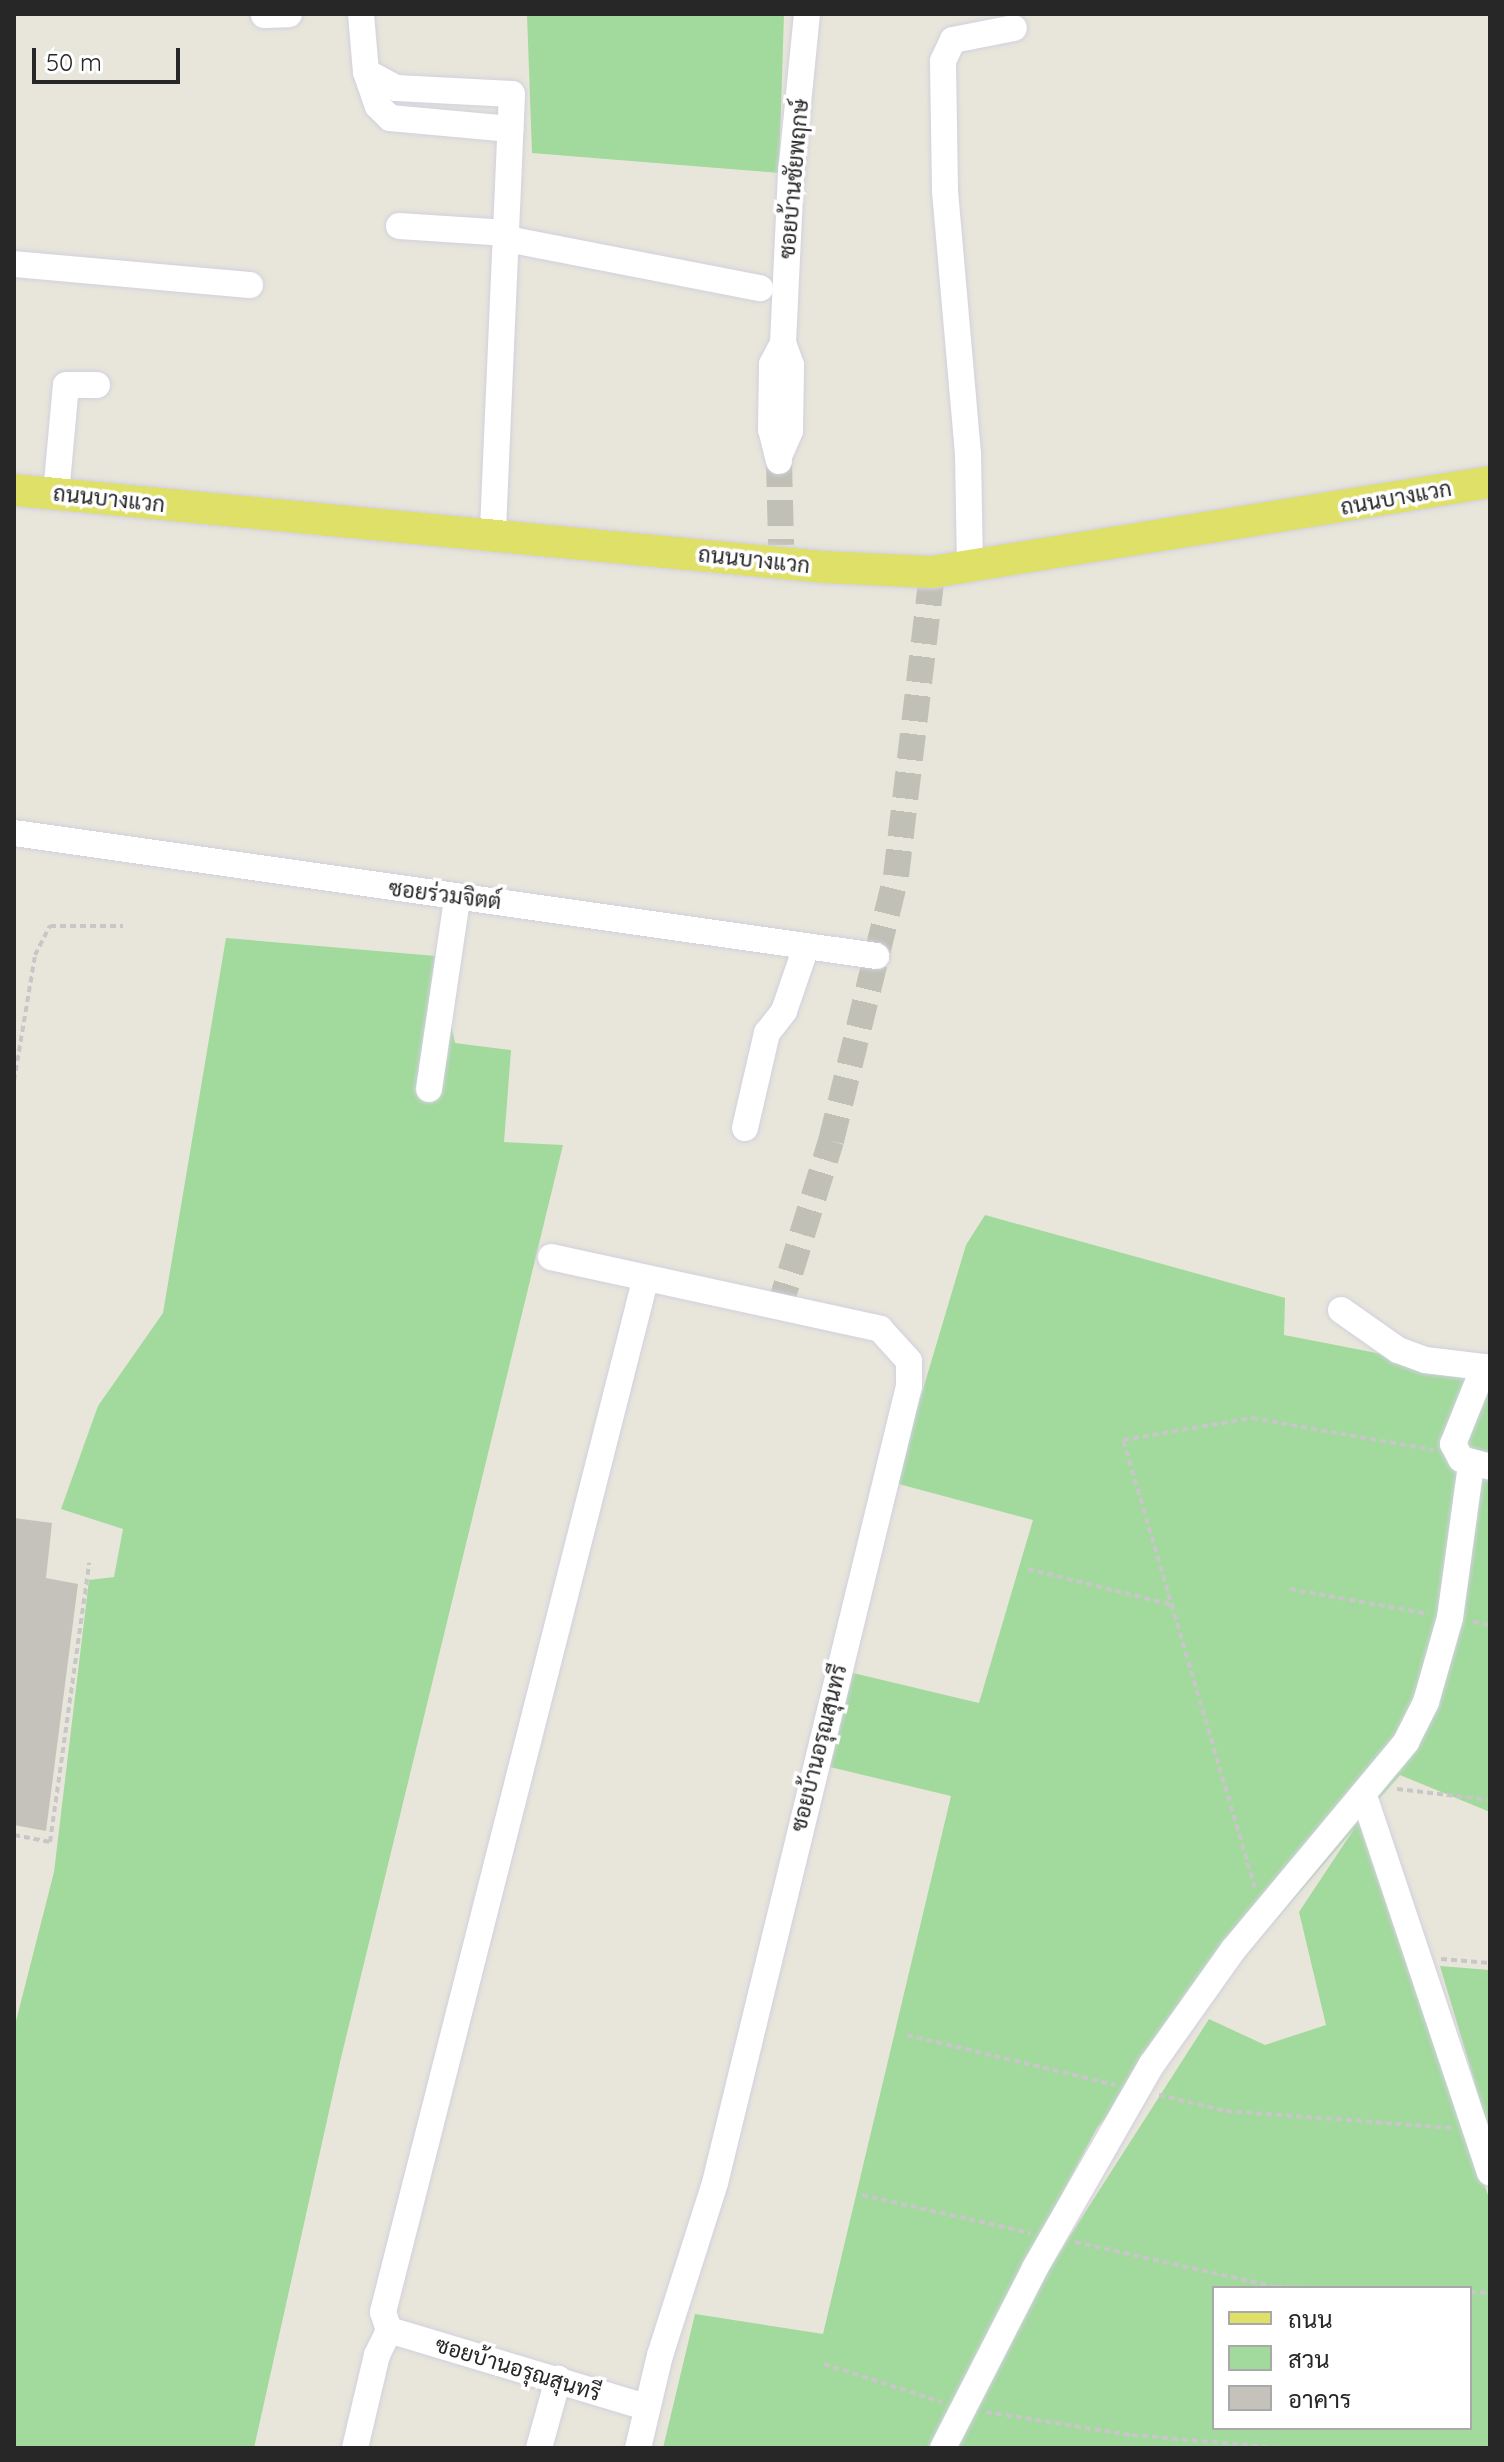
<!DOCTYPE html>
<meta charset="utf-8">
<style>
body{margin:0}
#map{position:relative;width:1504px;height:2462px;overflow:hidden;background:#e8e6da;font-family:Quicksand,Sarabun,sans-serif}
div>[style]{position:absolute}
.green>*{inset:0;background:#a2d99c}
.building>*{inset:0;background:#c4c2ba}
.minor-tunnel>*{height:26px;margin-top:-13px;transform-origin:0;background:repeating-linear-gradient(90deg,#c1c0b6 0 26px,transparent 0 39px)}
.path>*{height:4px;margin-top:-2px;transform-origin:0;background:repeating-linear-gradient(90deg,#c7c7c7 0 6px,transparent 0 10px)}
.roads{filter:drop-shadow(0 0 2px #d1d0df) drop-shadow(0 0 2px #d1d0df)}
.minor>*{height:26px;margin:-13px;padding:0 13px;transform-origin:13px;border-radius:13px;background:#fff}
.major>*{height:32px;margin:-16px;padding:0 16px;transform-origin:16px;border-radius:16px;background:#dee068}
span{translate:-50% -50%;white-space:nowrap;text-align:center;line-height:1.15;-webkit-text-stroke:7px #fff;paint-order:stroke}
.street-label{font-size:22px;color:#272727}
.frame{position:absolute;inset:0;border:16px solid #272727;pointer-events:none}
.legend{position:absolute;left:1212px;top:2286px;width:260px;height:144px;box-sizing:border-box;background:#fff;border:2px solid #a9a9a9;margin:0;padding:10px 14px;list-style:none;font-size:24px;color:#272727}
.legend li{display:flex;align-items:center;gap:16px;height:40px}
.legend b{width:40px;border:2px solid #a9a9a9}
.scale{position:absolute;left:32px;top:48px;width:148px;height:36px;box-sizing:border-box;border:4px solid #272727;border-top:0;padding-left:10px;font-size:24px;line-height:28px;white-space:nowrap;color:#272727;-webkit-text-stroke:6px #fff;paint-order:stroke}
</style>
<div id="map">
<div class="green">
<i style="clip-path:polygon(527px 14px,784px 14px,779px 173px,532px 153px)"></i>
<i style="clip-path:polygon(226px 938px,436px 956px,455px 1043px,511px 1050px,504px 1142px,563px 1145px,340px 2062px,254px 2448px,14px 2448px,14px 2029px,54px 1872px,89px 1580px,114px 1577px,123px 1529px,61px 1509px,98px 1406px,163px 1313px)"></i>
<i style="clip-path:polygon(evenodd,985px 1215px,1285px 1298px,1284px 1335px,1490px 1375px,1490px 1812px,1400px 1775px,1360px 1821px,1490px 2201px,1490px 2448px,955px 2448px,1043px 2278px,1209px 2019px,1265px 2045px,1326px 2025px,1299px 1912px,1354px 1829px,1097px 2128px,958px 2390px,934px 2448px,663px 2448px,695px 2314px,823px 2334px,951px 1796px,830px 1767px,853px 1673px,979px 1703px,1033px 1520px,895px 1483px,966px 1245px,985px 1215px,1214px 2288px,1470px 2288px,1470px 2428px,1214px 2428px,1214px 2288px)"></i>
<i style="clip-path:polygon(1440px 1966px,1490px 1970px,1490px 2135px,1487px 2124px)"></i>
</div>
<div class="building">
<i style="clip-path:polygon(14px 1518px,52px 1523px,46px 1578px,78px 1584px,46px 1831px,14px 1825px)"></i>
</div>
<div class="minor-tunnel">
<i style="left:779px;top:461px;width:84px;rotate:88.6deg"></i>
<i style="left:779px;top:1309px;width:176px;rotate:-72.8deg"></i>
<i style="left:831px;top:1141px;width:273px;rotate:-76.2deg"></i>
<i style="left:896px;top:876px;width:306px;rotate:-83.2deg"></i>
</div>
<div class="path">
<i style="left:14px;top:1081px;width:128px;rotate:-80.5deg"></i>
<i style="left:35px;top:955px;width:33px;rotate:-63deg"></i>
<i style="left:50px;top:926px;width:73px"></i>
<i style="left:1028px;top:1569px;width:148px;rotate:14deg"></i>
<i style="left:1290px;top:1589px;width:141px;rotate:10.2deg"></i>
<i style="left:1473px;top:1622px;width:17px;rotate:10deg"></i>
<i style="left:1397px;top:1789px;width:94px;rotate:6.7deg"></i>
<i style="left:14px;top:1835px;width:37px;rotate:11deg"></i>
<i style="left:50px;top:1842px;width:282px;rotate:-82deg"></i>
<i style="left:1255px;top:1888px;width:467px;rotate:-106.4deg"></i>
<i style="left:1123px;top:1440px;width:131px;rotate:-9.7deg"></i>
<i style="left:1252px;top:1418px;width:185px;rotate:10deg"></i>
<i style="left:1441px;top:1959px;width:49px;rotate:4.7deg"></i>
<i style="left:907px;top:2035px;width:214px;rotate:13.5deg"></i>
<i style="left:1159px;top:2095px;width:69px;rotate:13.4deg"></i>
<i style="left:1226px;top:2111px;width:227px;rotate:4.3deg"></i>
<i style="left:862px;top:2195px;width:173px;rotate:12.7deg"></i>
<i style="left:1075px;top:2242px;width:206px;rotate:12.6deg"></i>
<i style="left:1276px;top:2287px;width:44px;rotate:1.3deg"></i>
<i style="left:1470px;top:2292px;width:20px;rotate:3deg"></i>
<i style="left:824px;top:2364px;width:124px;rotate:17.9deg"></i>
<i style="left:986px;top:2412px;width:148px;rotate:9deg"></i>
<i style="left:1132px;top:2435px;width:150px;rotate:5deg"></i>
</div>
<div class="roads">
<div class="minor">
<i style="left:361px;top:14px;width:58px;rotate:85.1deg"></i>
<i style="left:366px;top:72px;width:36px;rotate:71deg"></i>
<i style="left:378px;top:106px;width:17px;rotate:45deg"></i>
<i style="left:390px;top:118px;width:121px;rotate:5.2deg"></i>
<i style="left:264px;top:15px;width:25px;rotate:-2deg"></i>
<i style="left:366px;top:72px;width:34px;rotate:28deg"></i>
<i style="left:396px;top:88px;width:116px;rotate:3deg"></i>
<i style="left:512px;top:94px;width:441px;rotate:92.5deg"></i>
<i style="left:399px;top:226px;width:108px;rotate:3.7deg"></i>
<i style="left:507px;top:239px;width:258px;rotate:11deg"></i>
<i style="left:14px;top:264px;width:237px;rotate:5.1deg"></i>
<i style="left:779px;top:456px;width:27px;rotate:-66deg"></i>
<i style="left:790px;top:431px;width:66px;rotate:-89.1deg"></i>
<i style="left:791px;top:365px;width:23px;rotate:-110deg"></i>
<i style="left:783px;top:343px;width:169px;rotate:-87.3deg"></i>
<i style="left:791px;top:174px;width:161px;rotate:-84.3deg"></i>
<i style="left:779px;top:461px;width:32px;rotate:-104deg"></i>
<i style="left:771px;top:430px;width:66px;rotate:-89.1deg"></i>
<i style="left:772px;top:364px;width:24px;rotate:-62deg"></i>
<i style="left:56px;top:494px;width:109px;rotate:-84.8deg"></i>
<i style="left:66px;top:385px;width:31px"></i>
<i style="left:970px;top:568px;width:114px;rotate:-91deg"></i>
<i style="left:968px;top:454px;width:265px;rotate:-95deg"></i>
<i style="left:945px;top:190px;width:129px;rotate:-90.9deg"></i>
<i style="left:943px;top:61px;width:23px;rotate:-65deg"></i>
<i style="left:953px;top:40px;width:62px;rotate:-11.1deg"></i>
<i style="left:14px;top:833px;width:871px;rotate:8.12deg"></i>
<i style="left:429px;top:1089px;width:191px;rotate:-81.6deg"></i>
<i style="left:745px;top:1128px;width:98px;rotate:-77deg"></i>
<i style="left:767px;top:1033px;width:28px;rotate:-52deg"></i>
<i style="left:784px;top:1011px;width:68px;rotate:-71deg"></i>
<i style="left:551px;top:1257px;width:337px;rotate:12.3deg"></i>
<i style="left:880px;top:1329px;width:43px;rotate:47.8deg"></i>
<i style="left:909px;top:1361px;width:25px;rotate:90deg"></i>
<i style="left:909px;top:1386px;width:820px;rotate:103.68deg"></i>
<i style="left:715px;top:2183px;width:181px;rotate:107.7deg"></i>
<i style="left:660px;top:2355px;width:96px;rotate:103.3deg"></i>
<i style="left:645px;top:1281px;width:1064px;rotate:104.26deg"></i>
<i style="left:383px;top:2312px;width:19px;rotate:72deg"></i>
<i style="left:389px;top:2330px;width:268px;rotate:16.7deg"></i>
<i style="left:1341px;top:1310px;width:70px;rotate:35.1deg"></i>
<i style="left:1398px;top:1350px;width:29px;rotate:20deg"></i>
<i style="left:1425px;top:1360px;width:59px;rotate:6.8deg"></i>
<i style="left:1490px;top:1368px;width:6px;rotate:-171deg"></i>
<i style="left:1484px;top:1367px;width:83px;rotate:111.9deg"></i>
<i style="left:1453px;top:1444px;width:17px;rotate:62deg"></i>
<i style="left:1461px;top:1459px;width:30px;rotate:15deg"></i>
<i style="left:1364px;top:1796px;width:397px;rotate:71.5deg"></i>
<i style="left:355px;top:2448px;width:96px;rotate:-76.7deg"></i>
<i style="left:377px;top:2355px;width:28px;rotate:-64deg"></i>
<i style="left:539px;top:2448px;width:72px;rotate:-74.6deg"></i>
<i style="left:943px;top:2448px;width:202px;rotate:-62.9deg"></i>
<i style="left:1035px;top:2268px;width:235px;rotate:-60.2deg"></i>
<i style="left:1152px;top:2064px;width:140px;rotate:-54.6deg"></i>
<i style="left:1233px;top:1950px;width:271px;rotate:-50.2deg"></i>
<i style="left:1406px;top:1742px;width:45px;rotate:-63.4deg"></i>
<i style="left:1426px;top:1702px;width:87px;rotate:-74.1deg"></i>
<i style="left:1450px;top:1618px;width:154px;rotate:-82.2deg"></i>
</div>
<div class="major">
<i style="left:14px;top:490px;width:813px;rotate:5.44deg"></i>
<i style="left:823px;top:567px;width:109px;rotate:2.6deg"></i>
<i style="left:932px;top:572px;width:565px;rotate:-9.16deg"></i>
</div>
</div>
<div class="street-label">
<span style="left:794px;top:179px;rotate:-85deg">ซอยบ้านชัยพฤกษ์</span>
<span style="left:1396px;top:498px;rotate:-10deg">ถนนบางแวก</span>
<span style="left:109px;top:499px;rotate:6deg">ถนนบางแวก</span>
<span style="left:754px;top:560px;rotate:6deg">ถนนบางแวก</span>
<span style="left:445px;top:895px;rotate:7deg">ซอยร่วมจิตต์</span>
<span style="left:819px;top:1748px;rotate:-76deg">ซอยบ้านอรุณสุนทรี</span>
<span style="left:518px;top:2369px;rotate:17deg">ซอยบ้านอรุณสุนทรี</span>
</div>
<div class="frame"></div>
<ul class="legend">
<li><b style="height:10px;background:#dee068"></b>ถนน</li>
<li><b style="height:22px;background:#a2d99c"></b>สวน</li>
<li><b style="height:22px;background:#c4c2ba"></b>อาคาร</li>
</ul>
<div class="scale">50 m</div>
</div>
